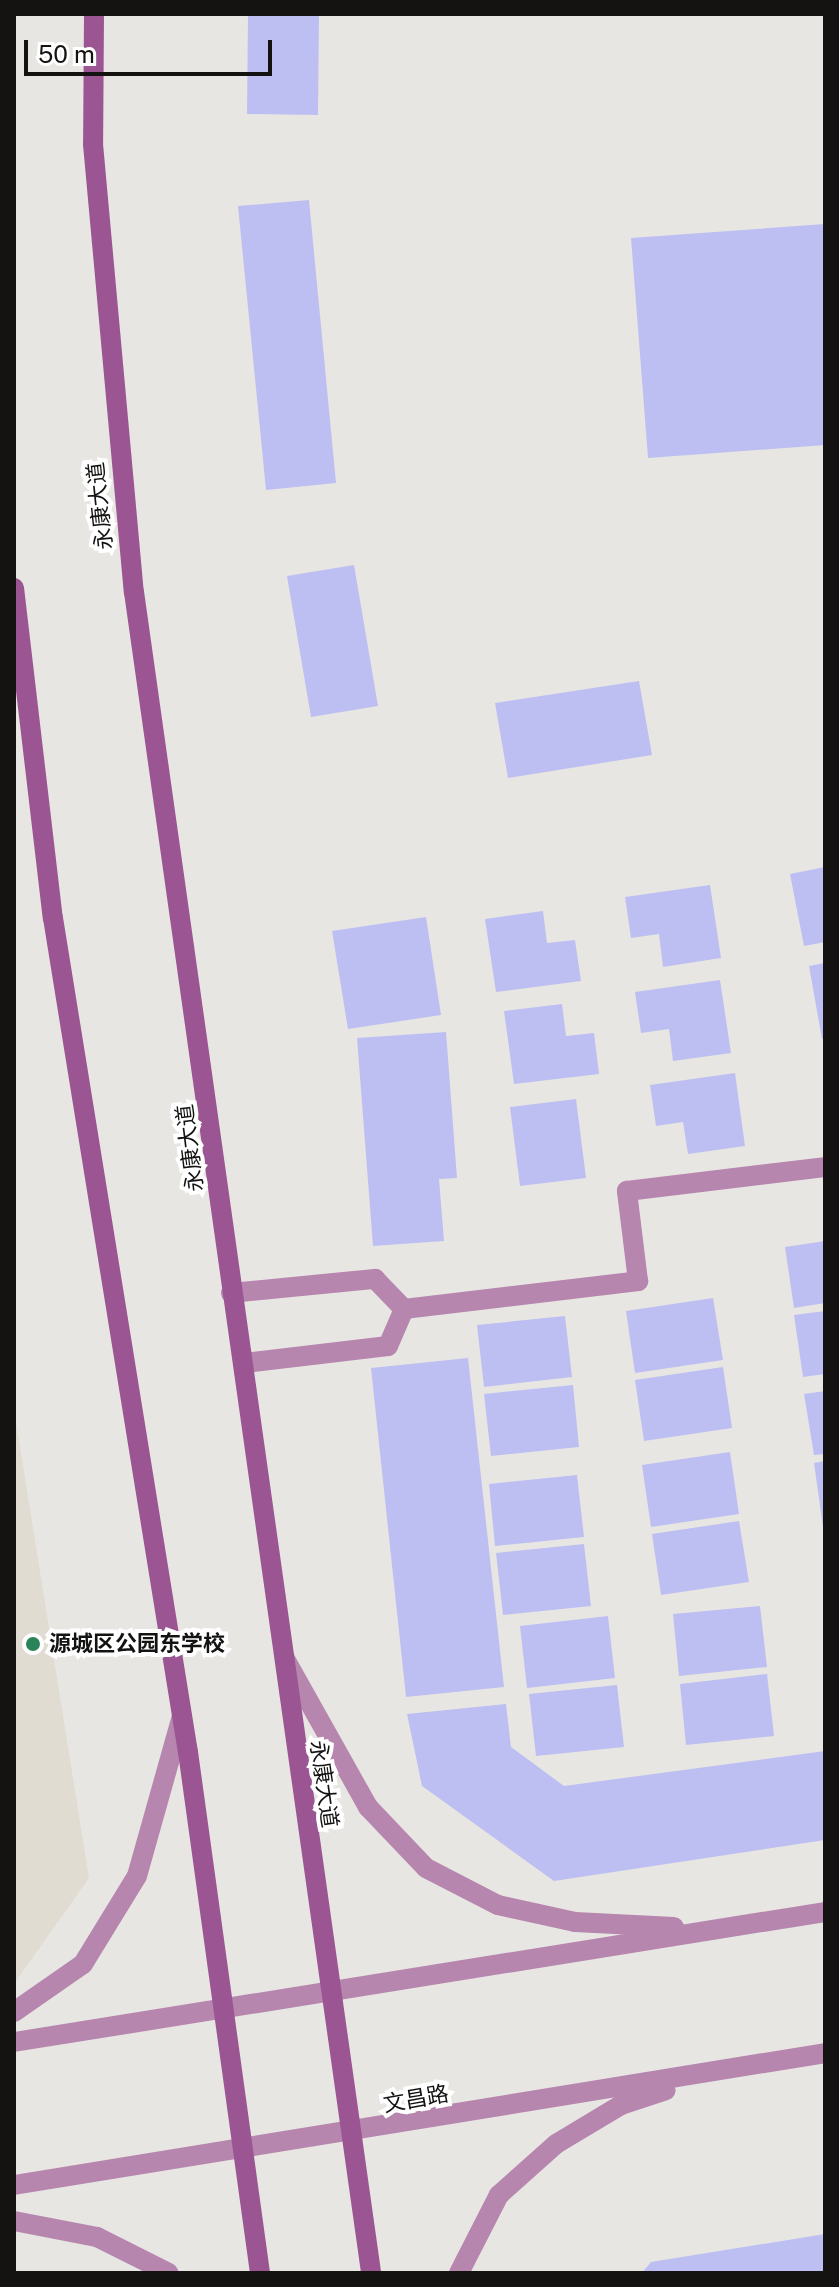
<!DOCTYPE html>
<meta charset="utf-8">
<style>
body{margin:0}
#map{position:relative;width:839px;height:2287px;overflow:hidden;background:#e8e6e2;font-family:"Public Sans","Noto Sans SC",sans-serif}
div>[style]{position:absolute}
.built>*{inset:0;background:#e1dcd1}
.building>*{inset:0;background:#bdbff2}
.minor>*{height:20px;margin:-10px;padding:0 10px;transform-origin:10px;border-radius:10px;background:#b686af}
.tertiary>*{height:20px;margin:-10px;padding:0 10px;transform-origin:10px;border-radius:10px;background:#b686af}
.secondary>*{height:20px;margin:-10px;padding:0 10px;transform-origin:10px;border-radius:10px;background:#9a5592}
.dots>*{width:22px;height:22px;translate:-50% -50%;box-sizing:border-box;border:4px solid #fff;border-radius:50%}
span{translate:-50% -50%;white-space:nowrap;text-align:center;line-height:1.15;-webkit-text-stroke:8px #fff;paint-order:stroke}
.street-label{font-size:22px;color:#141312}
.poi-label{font-size:22px;color:#141312;font-weight:700}
.left{translate:0 -50%;text-align:left}
.frame{position:absolute;inset:0;border:16px solid #141312;pointer-events:none}
.scale{position:absolute;left:24px;top:40px;width:248px;height:36px;box-sizing:border-box;border:4px solid #141312;border-top:0;padding-left:10px;font-size:24px;line-height:28px;white-space:nowrap;color:#141312;-webkit-text-stroke:6px #fff;paint-order:stroke}
</style>
<div id="map">
<div class="built">
<i style="clip-path:polygon(14px 1409px,89px 1878px,14px 1984px)"></i>
</div>
<div class="building">
<i style="clip-path:polygon(248px 14px,319px 14px,318px 115px,247px 114px)"></i>
<i style="clip-path:polygon(309px 200px,336px 483px,266px 490px,238px 206px)"></i>
<i style="clip-path:polygon(825px 224px,825px 445px,648px 458px,631px 238px)"></i>
<i style="clip-path:polygon(354px 565px,378px 706px,311px 717px,287px 576px)"></i>
<i style="clip-path:polygon(639px 681px,652px 755px,508px 778px,495px 703px)"></i>
<i style="clip-path:polygon(825px 867px,825px 942px,804px 946px,790px 874px)"></i>
<i style="clip-path:polygon(710px 885px,721px 958px,663px 967px,659px 934px,631px 938px,625px 897px)"></i>
<i style="clip-path:polygon(543px 911px,547px 943px,575px 940px,581px 981px,496px 992px,485px 919px)"></i>
<i style="clip-path:polygon(426px 917px,441px 1015px,348px 1029px,332px 931px)"></i>
<i style="clip-path:polygon(825px 963px,825px 1038px,822px 1039px,809px 966px)"></i>
<i style="clip-path:polygon(720px 980px,731px 1053px,673px 1061px,669px 1029px,641px 1033px,635px 992px)"></i>
<i style="clip-path:polygon(562px 1004px,566px 1036px,594px 1033px,599px 1074px,514px 1084px,504px 1011px)"></i>
<i style="clip-path:polygon(446px 1032px,457px 1178px,439px 1179px,444px 1241px,373px 1246px,357px 1038px)"></i>
<i style="clip-path:polygon(735px 1073px,745px 1146px,688px 1154px,683px 1122px,656px 1126px,650px 1085px)"></i>
<i style="clip-path:polygon(576px 1099px,586px 1178px,520px 1186px,510px 1107px)"></i>
<i style="clip-path:polygon(825px 1241px,825px 1303px,794px 1308px,785px 1247px)"></i>
<i style="clip-path:polygon(713px 1298px,723px 1360px,635px 1373px,626px 1311px)"></i>
<i style="clip-path:polygon(825px 1311px,825px 1374px,803px 1377px,794px 1315px)"></i>
<i style="clip-path:polygon(565px 1316px,572px 1377px,484px 1387px,477px 1325px)"></i>
<i style="clip-path:polygon(468px 1358px,504px 1687px,406px 1697px,371px 1368px)"></i>
<i style="clip-path:polygon(723px 1367px,732px 1428px,644px 1441px,635px 1380px)"></i>
<i style="clip-path:polygon(573px 1385px,579px 1447px,491px 1456px,484px 1394px)"></i>
<i style="clip-path:polygon(825px 1391px,825px 1454px,814px 1455px,804px 1394px)"></i>
<i style="clip-path:polygon(730px 1452px,739px 1514px,651px 1527px,642px 1465px)"></i>
<i style="clip-path:polygon(825px 1461px,825px 1527px,823px 1527px,814px 1463px)"></i>
<i style="clip-path:polygon(577px 1475px,584px 1537px,495px 1546px,489px 1484px)"></i>
<i style="clip-path:polygon(739px 1521px,749px 1582px,661px 1595px,652px 1534px)"></i>
<i style="clip-path:polygon(584px 1544px,591px 1606px,503px 1615px,496px 1553px)"></i>
<i style="clip-path:polygon(760px 1606px,767px 1667px,679px 1676px,673px 1614px)"></i>
<i style="clip-path:polygon(608px 1616px,615px 1678px,527px 1688px,520px 1626px)"></i>
<i style="clip-path:polygon(767px 1674px,774px 1736px,686px 1745px,680px 1684px)"></i>
<i style="clip-path:polygon(617px 1685px,624px 1747px,536px 1756px,529px 1694px)"></i>
<i style="clip-path:polygon(506px 1704px,511px 1747px,564px 1786px,825px 1751px,825px 1840px,554px 1881px,422px 1786px,407px 1714px)"></i>
<i style="clip-path:polygon(825px 2234px,825px 2273px,642px 2273px,651px 2262px)"></i>
</div>
<div class="minor">
<i style="left:231px;top:1293px;width:145px;rotate:-5.6deg"></i>
<i style="left:375px;top:1279px;width:42px;rotate:46deg"></i>
<i style="left:245px;top:1363px;width:144px;rotate:-6.8deg"></i>
<i style="left:388px;top:1346px;width:40px;rotate:-66.6deg"></i>
<i style="left:404px;top:1309px;width:236px;rotate:-6.8deg"></i>
<i style="left:638px;top:1281px;width:91px;rotate:-97deg"></i>
<i style="left:627px;top:1191px;width:199px;rotate:-6.9deg"></i>
</div>
<div class="tertiary">
<i style="left:285px;top:1659px;width:170px;rotate:60.7deg"></i>
<i style="left:368px;top:1807px;width:84px;rotate:46.4deg"></i>
<i style="left:426px;top:1868px;width:81px;rotate:27.2deg"></i>
<i style="left:498px;top:1905px;width:79px;rotate:12.4deg"></i>
<i style="left:575px;top:1922px;width:99px;rotate:2.9deg"></i>
<i style="left:14px;top:2012px;width:84px;rotate:-34.8deg"></i>
<i style="left:83px;top:1964px;width:103px;rotate:-58.5deg"></i>
<i style="left:137px;top:1876px;width:166px;rotate:-74.3deg"></i>
<i style="left:14px;top:2042px;width:821px;rotate:-9.11deg"></i>
<i style="left:14px;top:2185px;width:822px;rotate:-9.24deg"></i>
<i style="left:14px;top:2221px;width:85px;rotate:10.9deg"></i>
<i style="left:97px;top:2237px;width:80px;rotate:26.6deg"></i>
<i style="left:459px;top:2273px;width:88px;rotate:-62.9deg"></i>
<i style="left:499px;top:2195px;width:76px;rotate:-41.8deg"></i>
<i style="left:556px;top:2144px;width:76px;rotate:-31deg"></i>
<i style="left:621px;top:2105px;width:47px;rotate:-18.4deg"></i>
</div>
<div class="secondary">
<i style="left:94px;top:14px;width:130px;rotate:90.4deg"></i>
<i style="left:93px;top:144px;width:450px;rotate:84.8deg"></i>
<i style="left:134px;top:592px;width:1698px;rotate:81.97deg"></i>
<i style="left:14px;top:588px;width:332px;rotate:83.3deg"></i>
<i style="left:53px;top:918px;width:845px;rotate:80.81deg"></i>
<i style="left:188px;top:1752px;width:526px;rotate:82.13deg"></i>
</div>
<div class="dots">
<i style="left:33px;top:1644px;background:#2b8459"></i>
</div>
<div class="street-label">
<span style="left:100px;top:506px;rotate:-96deg">永康大道</span>
<span style="left:190px;top:1148px;rotate:-97deg">永康大道</span>
<span style="left:324px;top:1784px;rotate:82deg">永康大道</span>
<span style="left:416px;top:2099px;rotate:-10deg">文昌路</span>
</div>
<div class="poi-label">
<span class="left" style="left:49px;top:1644px">源城区公园东学校</span>
</div>
<div class="frame"></div>
<div class="scale">50 m</div>
</div>
